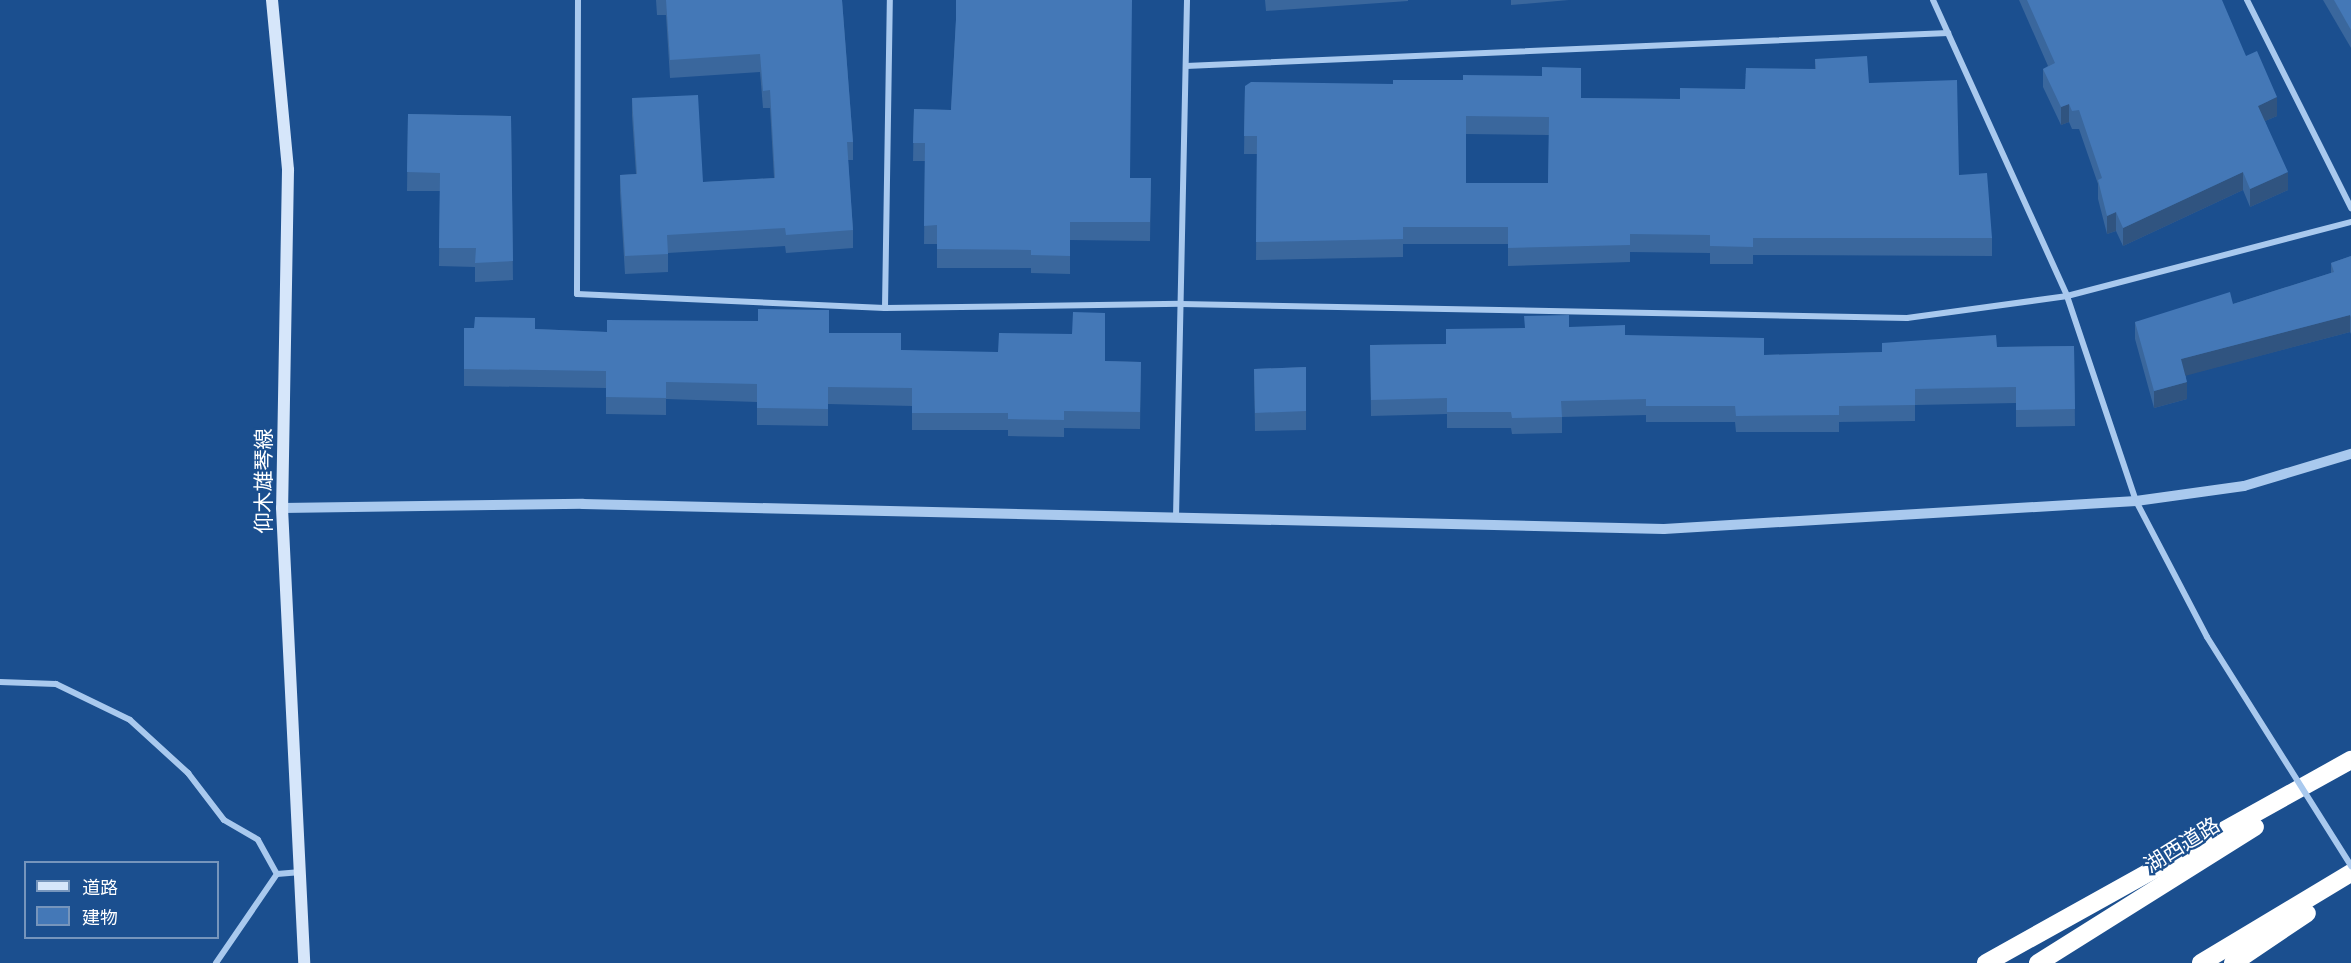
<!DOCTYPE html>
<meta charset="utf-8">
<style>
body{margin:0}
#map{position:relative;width:2351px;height:963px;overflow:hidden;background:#1b4f8f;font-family:"Public Sans","Noto Sans JP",sans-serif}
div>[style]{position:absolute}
.minor>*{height:6px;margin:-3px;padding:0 3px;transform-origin:3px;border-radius:3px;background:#a9c9ee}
.tertiary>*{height:10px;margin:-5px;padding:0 5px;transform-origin:5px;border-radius:5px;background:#a9c9ee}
.secondary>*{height:12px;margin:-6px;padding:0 6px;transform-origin:6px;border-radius:6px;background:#d6e6fa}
.motorway>*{height:18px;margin:-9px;padding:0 9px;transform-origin:9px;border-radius:9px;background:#fff}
.minor-bridge>*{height:6px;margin:-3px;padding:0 3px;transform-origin:3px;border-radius:3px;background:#a9c9ee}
.wall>*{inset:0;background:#3a679d}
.shaded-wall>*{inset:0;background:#305480}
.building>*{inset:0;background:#4478b7}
span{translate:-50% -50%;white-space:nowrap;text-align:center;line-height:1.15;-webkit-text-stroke:4.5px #1b4f8f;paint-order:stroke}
.street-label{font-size:21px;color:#fff}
.legend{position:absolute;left:24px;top:861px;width:195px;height:78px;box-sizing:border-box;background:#1b4f8f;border:2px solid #7695bc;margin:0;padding:8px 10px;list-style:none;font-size:18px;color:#fff}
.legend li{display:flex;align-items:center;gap:12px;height:30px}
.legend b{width:30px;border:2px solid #7695bc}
</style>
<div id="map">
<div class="minor">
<i style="left:578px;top:0;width:294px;rotate:90.2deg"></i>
<i style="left:577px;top:294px;width:308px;rotate:2.6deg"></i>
<i style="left:885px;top:308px;width:296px;rotate:-0.8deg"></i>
<i style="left:1181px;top:304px;width:726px;rotate:1.1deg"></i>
<i style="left:1907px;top:318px;width:162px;rotate:-7.8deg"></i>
<i style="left:2067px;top:296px;width:293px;rotate:-14.6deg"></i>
<i style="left:1933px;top:0;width:325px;rotate:65.6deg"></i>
<i style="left:2067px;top:296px;width:216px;rotate:71.4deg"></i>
<i style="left:2136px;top:501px;width:153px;rotate:62.4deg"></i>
<i style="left:2247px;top:0;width:233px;rotate:63.4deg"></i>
<i style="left:1186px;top:66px;width:763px;rotate:-2.48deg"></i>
<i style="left:885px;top:308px;width:308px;rotate:-89.1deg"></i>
<i style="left:1176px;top:517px;width:517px;rotate:-88.78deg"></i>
<i style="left:0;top:682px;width:56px;rotate:2deg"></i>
<i style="left:56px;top:684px;width:82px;rotate:25.9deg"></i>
<i style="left:130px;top:720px;width:79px;rotate:42.4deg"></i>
<i style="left:188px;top:773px;width:59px;rotate:52.5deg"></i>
<i style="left:224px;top:820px;width:39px;rotate:30deg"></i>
<i style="left:258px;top:840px;width:39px;rotate:61deg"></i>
<i style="left:277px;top:874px;width:21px;rotate:-5deg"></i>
<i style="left:216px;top:963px;width:108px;rotate:-55.6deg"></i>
</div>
<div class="tertiary">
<i style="left:282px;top:508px;width:301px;rotate:-0.8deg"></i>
<i style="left:583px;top:504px;width:1081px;rotate:1.32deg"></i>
<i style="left:1664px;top:529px;width:473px;rotate:-3.4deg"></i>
<i style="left:2136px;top:501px;width:109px;rotate:-7.9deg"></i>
<i style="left:2244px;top:486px;width:112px;rotate:-16.7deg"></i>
</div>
<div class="secondary">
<i style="left:272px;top:0;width:171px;rotate:84.6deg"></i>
<i style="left:288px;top:170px;width:338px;rotate:91deg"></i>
<i style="left:282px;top:508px;width:456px;rotate:87.2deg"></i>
</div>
<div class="motorway">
<i style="left:1986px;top:963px;width:418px;rotate:-29.1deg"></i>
<i style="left:2038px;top:963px;width:256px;rotate:-32.1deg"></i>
<i style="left:2201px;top:963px;width:175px;rotate:-31deg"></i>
<i style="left:2233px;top:963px;width:89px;rotate:-34deg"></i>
</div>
<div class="minor-bridge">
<i style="left:2207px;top:637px;width:271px;rotate:57.8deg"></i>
</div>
<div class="wall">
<i style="clip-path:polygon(656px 0,842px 0,853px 142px,853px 160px,848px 160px,853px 230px,853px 248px,786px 253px,785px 246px,668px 253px,668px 272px,625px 274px,620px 193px,620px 175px,636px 174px,632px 116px,632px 98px,703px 182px,774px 178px,770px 108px,763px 108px,760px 72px,670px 78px,666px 15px,657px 15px)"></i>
<i style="clip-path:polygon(1265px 0,1408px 0,1408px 1px,1266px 11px)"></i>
<i style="clip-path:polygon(1511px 0,1569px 0,1511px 5px)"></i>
<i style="clip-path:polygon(2019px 0,2189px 0,2246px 56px,2277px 116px,2265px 121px,2288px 190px,2250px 207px,2243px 190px,2123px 246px,2116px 231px,2107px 234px,2098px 199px,2098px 184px,2079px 129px,2072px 129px,2069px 122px,2061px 125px,2043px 87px,2043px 69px,2048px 66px)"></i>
<i style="clip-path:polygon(2323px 0,2351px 0,2351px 48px)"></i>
<i style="clip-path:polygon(956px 21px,1130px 178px,1151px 178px,1150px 241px,1070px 240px,1070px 274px,1031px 273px,1031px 268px,937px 268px,937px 244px,924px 244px,925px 161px,913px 161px,914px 109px,951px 110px)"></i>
<i style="clip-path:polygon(evenodd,1815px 59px,1869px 83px,1959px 175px,1992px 238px,1992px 256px,1753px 255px,1753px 264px,1710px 264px,1710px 253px,1630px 252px,1630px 262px,1508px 266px,1508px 244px,1403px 244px,1403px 257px,1256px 260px,1257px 154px,1244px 154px,1245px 86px,1581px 98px,1680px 99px,1745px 89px,1815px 69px,1815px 59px,1466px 134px,1549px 135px,1548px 183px,1466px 183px,1466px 134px)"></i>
<i style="clip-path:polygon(408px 114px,511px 116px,513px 280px,475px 282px,475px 267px,439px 266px,440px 191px,407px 191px)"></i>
<i style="clip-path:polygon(2351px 256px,2351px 334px,2350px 332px,2186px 375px,2187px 399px,2154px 408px,2135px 339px,2135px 322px,2233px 304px,2331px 273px,2331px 263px)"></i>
<i style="clip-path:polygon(1569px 327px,1764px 355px,1882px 352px,1997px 347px,2074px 346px,2075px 426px,2016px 427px,2016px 403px,1915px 405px,1915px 421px,1839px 422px,1839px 432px,1736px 432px,1735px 422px,1646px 422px,1646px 415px,1562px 417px,1562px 433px,1512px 434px,1511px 428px,1447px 428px,1447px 414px,1371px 416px,1370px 345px,1446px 344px,1524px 328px)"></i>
<i style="clip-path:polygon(464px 328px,535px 329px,607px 332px,829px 333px,901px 350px,1105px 361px,1141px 362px,1140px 429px,1064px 428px,1064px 437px,1008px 436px,1008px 430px,912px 430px,912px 406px,828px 404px,828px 426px,757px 425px,757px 402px,666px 399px,666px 415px,606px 414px,606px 388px,464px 386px)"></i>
<i style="clip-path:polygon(1306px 367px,1306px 430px,1255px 431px,1254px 369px)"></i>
</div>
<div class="shaded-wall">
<i style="clip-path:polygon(2277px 97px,2277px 116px,2258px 124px,2258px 106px)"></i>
<i style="clip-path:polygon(2069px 104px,2069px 122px,2061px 125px,2061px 107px)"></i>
<i style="clip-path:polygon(2243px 172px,2243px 190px,2123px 246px,2123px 228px)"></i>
<i style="clip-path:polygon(2288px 172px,2288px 190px,2250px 207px,2250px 189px)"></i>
<i style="clip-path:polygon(2116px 212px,2116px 231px,2107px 234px,2107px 216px)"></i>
<i style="clip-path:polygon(2350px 315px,2350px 332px,2181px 377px,2181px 359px)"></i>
<i style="clip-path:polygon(2187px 382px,2187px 399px,2154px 408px,2154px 391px)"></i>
</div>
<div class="building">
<i style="clip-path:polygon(666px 0,842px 0,853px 142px,847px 142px,853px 230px,786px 235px,785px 228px,667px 235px,668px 254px,625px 256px,620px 175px,637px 174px,632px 98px,698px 95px,703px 182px,775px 178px,770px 90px,763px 91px,760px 54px,670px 60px)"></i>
<i style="clip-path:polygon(956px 0,1132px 0,1130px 178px,1151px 178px,1150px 222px,1070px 222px,1070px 256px,1031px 255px,1031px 250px,937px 249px,937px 225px,924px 226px,925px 143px,913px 143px,914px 109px,951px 110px,956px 19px)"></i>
<i style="clip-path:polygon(2027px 0,2222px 0,2246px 56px,2257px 51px,2277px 97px,2258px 106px,2288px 172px,2250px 189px,2243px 172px,2123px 228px,2116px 212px,2107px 216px,2098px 180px,2102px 178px,2079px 110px,2072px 111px,2069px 104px,2061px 107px,2043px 69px,2055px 63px)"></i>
<i style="clip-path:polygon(2334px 0,2351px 0,2351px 30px)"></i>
<i style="clip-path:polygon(evenodd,1867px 56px,1869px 83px,1957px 80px,1959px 175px,1987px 173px,1992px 238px,1753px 238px,1753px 247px,1710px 246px,1710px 235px,1630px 234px,1630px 245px,1508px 248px,1508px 227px,1403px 227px,1403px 239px,1256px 242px,1257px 136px,1244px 136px,1245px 86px,1251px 82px,1393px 84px,1393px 80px,1463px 80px,1463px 75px,1542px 76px,1542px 67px,1581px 68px,1581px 98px,1680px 99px,1680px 88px,1745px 89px,1746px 68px,1816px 69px,1815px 59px,1867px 56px,1466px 116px,1549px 117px,1548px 183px,1466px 183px,1466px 116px)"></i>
<i style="clip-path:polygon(408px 114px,511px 116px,513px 261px,475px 263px,476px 248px,439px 248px,440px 173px,407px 172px)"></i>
<i style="clip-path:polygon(2351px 256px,2351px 317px,2350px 315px,2181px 359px,2187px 382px,2154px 391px,2135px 322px,2230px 292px,2233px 304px,2334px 272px,2331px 263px)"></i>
<i style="clip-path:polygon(758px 309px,829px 310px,829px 333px,901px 333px,901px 350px,998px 352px,999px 333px,1072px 334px,1073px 312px,1105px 313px,1105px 361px,1141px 362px,1140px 412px,1064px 411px,1064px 420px,1008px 419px,1008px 413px,912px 413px,912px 388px,828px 387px,828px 409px,757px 408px,757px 384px,666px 382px,666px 398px,606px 397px,606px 371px,464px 369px,464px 328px,474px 328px,475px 317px,535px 318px,535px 329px,607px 332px,607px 320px,758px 321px)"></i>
<i style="clip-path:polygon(1569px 315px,1569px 327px,1625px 325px,1625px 335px,1764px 338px,1764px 355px,1882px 352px,1882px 343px,1996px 335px,1997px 347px,2074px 346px,2075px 409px,2016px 410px,2016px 387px,1915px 389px,1915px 405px,1839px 406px,1839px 415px,1736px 416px,1735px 406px,1646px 406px,1646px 399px,1561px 401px,1562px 417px,1512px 418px,1511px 412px,1447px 412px,1447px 398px,1371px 400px,1370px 345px,1446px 344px,1446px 329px,1525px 328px,1524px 316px)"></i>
<i style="clip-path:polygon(1306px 367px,1306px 411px,1255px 413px,1254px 369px)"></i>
</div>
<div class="street-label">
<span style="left:264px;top:481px;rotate:-90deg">仰木雄琴線</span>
<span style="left:2182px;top:845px;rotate:-32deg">湖西道路</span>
</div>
<ul class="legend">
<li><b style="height:8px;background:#d6e6fa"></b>道路</li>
<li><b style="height:16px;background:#4478b7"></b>建物</li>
</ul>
</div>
